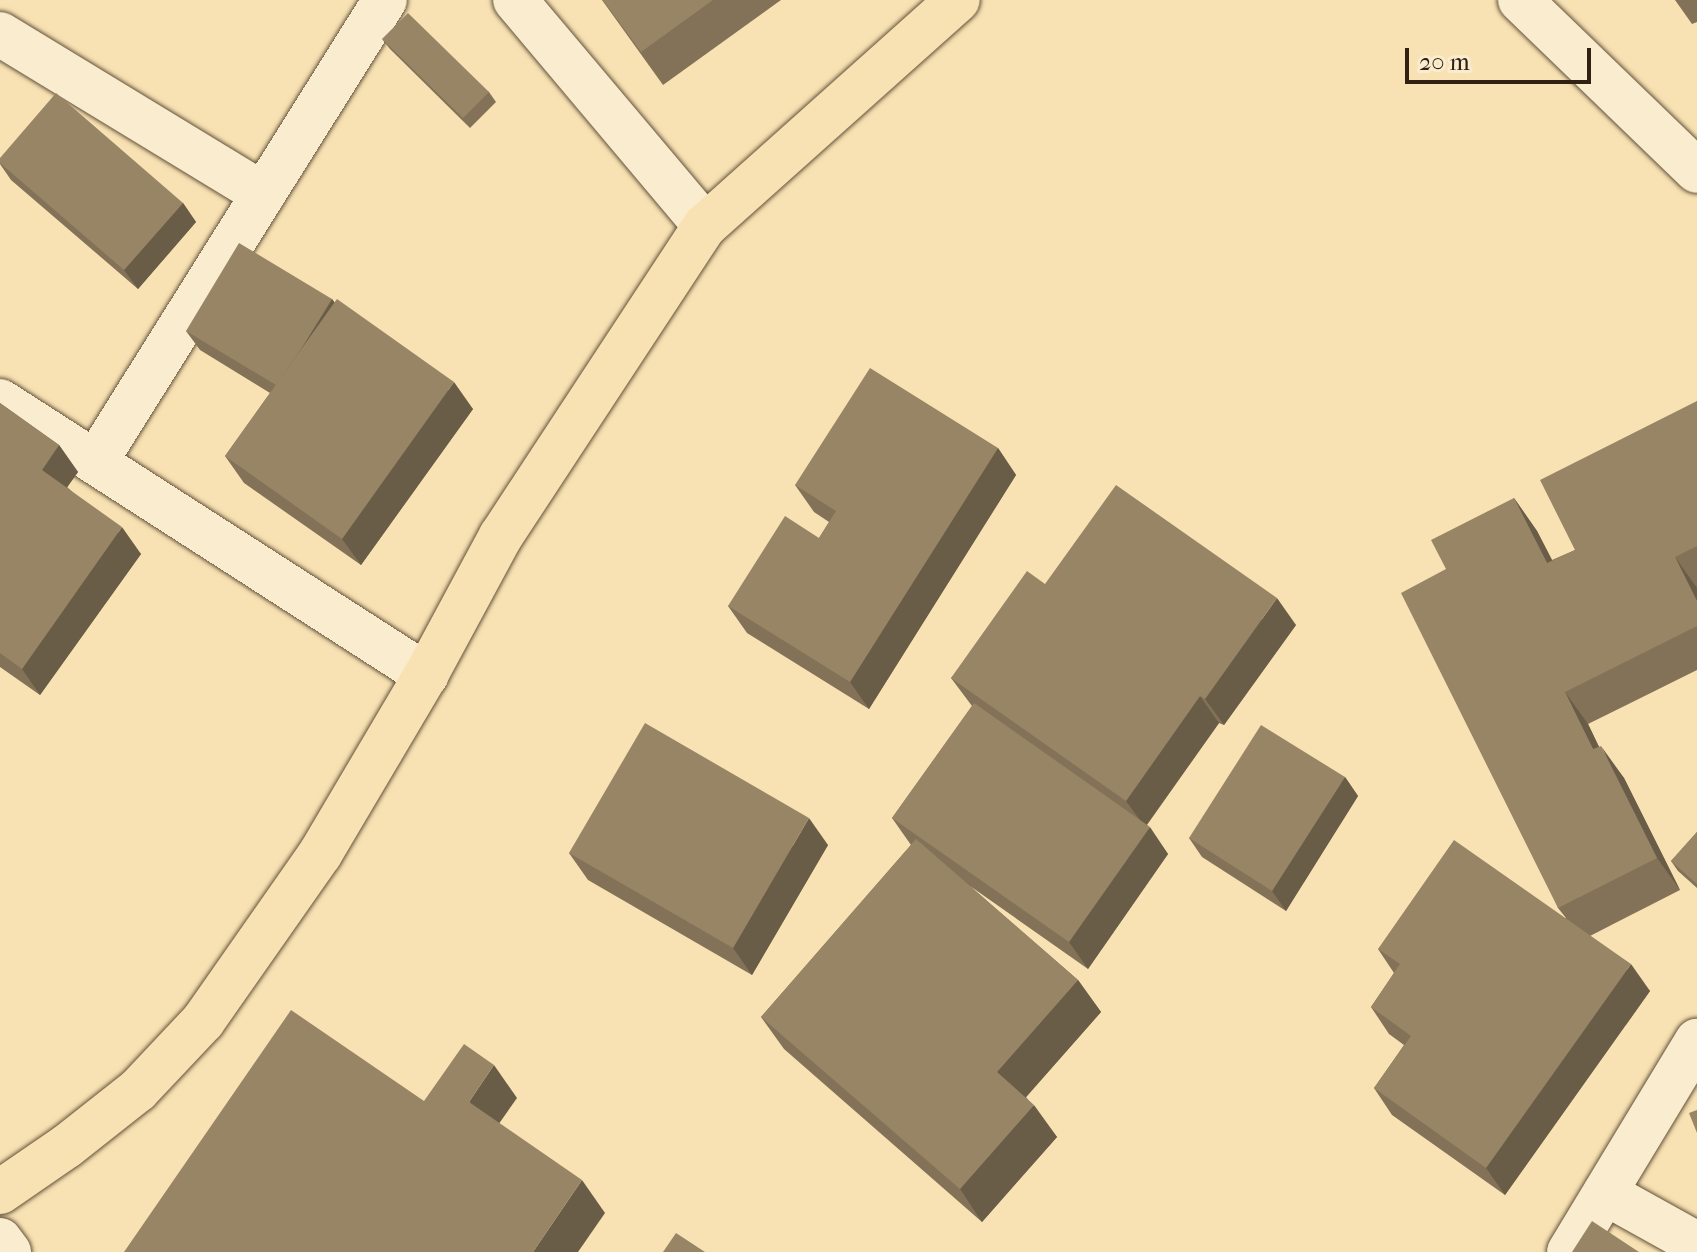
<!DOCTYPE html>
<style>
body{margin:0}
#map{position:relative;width:1697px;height:1252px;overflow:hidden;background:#f8e2b3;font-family:"IM FELL French Canon",serif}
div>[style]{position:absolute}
.roads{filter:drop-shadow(0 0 2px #63513b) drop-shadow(0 0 2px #63513b)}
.minor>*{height:44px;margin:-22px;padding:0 22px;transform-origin:22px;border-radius:22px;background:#faecce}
.tertiary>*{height:44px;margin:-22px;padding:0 22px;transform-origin:22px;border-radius:22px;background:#faecce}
.primary>*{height:44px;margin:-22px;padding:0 22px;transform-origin:22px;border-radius:22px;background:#f8e2b3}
.wall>*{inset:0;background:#837258}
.shaded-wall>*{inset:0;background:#6a5d47}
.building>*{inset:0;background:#988566}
span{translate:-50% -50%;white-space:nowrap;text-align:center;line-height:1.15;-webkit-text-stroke:8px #faecce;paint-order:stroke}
.scale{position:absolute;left:1405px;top:48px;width:186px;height:36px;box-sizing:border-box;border:4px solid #312113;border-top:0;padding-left:10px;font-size:24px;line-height:28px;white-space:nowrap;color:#312113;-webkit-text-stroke:6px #faecce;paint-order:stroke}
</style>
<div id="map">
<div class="roads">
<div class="minor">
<i style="left:515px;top:0;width:295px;rotate:49.9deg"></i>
<i style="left:1520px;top:0;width:246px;rotate:44deg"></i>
<i style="left:0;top:34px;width:308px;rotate:31.3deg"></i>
<i style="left:0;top:401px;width:507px;rotate:32.75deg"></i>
<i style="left:96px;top:461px;width:544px;rotate:-57.92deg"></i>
<i style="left:1605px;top:1193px;width:105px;rotate:29deg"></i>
<i style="left:1569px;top:1252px;width:247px;rotate:-58.8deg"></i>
</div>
<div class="tertiary">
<i style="left:0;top:1240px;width:15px;rotate:53deg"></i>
</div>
<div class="primary">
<i style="left:0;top:1192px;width:81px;rotate:-34.5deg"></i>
<i style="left:67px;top:1146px;width:90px;rotate:-38.3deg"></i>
<i style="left:138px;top:1090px;width:95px;rotate:-46.7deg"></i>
<i style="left:203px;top:1021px;width:204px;rotate:-55deg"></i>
<i style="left:320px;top:854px;width:208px;rotate:-59.4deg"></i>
<i style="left:426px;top:675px;width:158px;rotate:-61.7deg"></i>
<i style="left:501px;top:536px;width:371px;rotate:-56.7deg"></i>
<i style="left:705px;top:226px;width:339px;rotate:-41.8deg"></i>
</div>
</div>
<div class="wall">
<i style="clip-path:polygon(602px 0,781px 0,663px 85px)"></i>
<i style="clip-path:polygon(1675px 0,1697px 0,1697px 22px,1692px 24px)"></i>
<i style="clip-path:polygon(382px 39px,489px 92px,496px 102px,470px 128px,390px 49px)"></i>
<i style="clip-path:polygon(0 158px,183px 203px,196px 222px,138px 289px,11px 180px,0 164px)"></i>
<i style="clip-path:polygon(332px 299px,335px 303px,473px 409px,361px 565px,244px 483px,225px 456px,270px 393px,200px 350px,186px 331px)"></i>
<i style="clip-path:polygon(1697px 401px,1697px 670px,1588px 724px,1599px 747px,1624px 778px,1680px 890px,1590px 936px,1650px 991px,1505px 1195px,1392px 1115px,1374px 1088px,1404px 1045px,1389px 1034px,1371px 1007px,1394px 973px,1378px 949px,1566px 918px,1558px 908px,1446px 569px,1514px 498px,1537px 531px,1552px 560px,1575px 550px)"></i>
<i style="clip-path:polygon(0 403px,59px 445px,78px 472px,67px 487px,141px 554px,40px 695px,0 667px)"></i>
<i style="clip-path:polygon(998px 448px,1016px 475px,869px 709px,747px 633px,728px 606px,819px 538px,829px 522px,814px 512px,795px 485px)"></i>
<i style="clip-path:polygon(1045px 584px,1296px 625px,1224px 725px,1219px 723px,1147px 825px,1168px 854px,1088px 969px,970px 886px,1078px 980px,1101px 1012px,1026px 1097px,1057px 1137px,982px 1222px,784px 1049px,761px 1017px,911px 845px,892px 818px,972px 706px,951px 678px)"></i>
<i style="clip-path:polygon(1345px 777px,1358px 796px,1286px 911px,1202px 857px,1189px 838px)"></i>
<i style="clip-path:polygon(1697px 832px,1697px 888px,1678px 871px,1671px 861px)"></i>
<i style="clip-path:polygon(828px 845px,752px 975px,588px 880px,569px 853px)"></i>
</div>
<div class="shaded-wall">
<i style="clip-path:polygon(183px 203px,196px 222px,138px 289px,124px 270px)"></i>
<i style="clip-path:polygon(332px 299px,345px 318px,278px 387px)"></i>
<i style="clip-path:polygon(454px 382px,473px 409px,361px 565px,342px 539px)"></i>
<i style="clip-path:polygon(59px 445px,78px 472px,61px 496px,42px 470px)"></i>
<i style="clip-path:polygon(998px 448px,1016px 475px,869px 709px,850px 682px)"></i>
<i style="clip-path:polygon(1514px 498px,1537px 531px,1570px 595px,1547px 563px)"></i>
<i style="clip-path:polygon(122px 527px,141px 554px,40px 695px,22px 669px)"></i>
<i style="clip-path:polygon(1675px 557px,1697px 588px,1697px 601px)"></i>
<i style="clip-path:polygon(1277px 598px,1296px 625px,1224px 725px,1205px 699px)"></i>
<i style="clip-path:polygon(1565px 692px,1588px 724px,1616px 782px,1593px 749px)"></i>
<i style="clip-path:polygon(1200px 696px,1219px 723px,1145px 827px,1126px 801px)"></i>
<i style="clip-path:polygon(1601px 746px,1624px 778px,1680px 890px,1657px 858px)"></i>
<i style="clip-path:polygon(1345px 777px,1358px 796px,1286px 911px,1272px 891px)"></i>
<i style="clip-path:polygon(809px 818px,828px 845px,752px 975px,733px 948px)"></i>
<i style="clip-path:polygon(1150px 827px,1168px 854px,1088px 969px,1069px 942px)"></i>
<i style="clip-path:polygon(1631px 964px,1650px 991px,1505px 1195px,1486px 1168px)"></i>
<i style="clip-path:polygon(1078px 980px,1101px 1012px,1020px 1104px,997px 1072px)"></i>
<i style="clip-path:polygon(494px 1065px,517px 1098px,491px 1135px,469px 1102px)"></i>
<i style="clip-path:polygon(1034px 1105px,1057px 1137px,982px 1222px,960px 1189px)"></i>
<i style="clip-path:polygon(582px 1180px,605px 1213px,578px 1252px,533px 1252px)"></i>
</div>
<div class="building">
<i style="clip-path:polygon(603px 0,713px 0,641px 52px)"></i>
<i style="clip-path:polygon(408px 13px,489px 92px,463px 118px,382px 39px)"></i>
<i style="clip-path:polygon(56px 93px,183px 203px,124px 270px,0 163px,0 158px)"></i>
<i style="clip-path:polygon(239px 243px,332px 299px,301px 349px,276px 385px,186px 331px)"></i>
<i style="clip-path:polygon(337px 299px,454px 382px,342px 539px,225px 456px)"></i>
<i style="clip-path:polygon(870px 368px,998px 448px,850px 682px,728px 606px,785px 516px,819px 538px,836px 511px,795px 485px)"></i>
<i style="clip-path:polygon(1697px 401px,1697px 546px,1675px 557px,1697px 601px,1697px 626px,1565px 692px,1593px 749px,1601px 746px,1657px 858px,1558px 908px,1401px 593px,1446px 569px,1431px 540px,1514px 498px,1547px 563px,1575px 550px,1540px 480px)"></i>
<i style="clip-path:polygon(0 403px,59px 445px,42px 470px,122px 527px,22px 669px,0 653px)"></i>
<i style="clip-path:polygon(1116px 485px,1277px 598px,1205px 699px,1200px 696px,1126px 801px,951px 678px,1027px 571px,1045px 584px)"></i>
<i style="clip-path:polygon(974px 703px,1150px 827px,1069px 942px,892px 818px)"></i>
<i style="clip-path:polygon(645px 723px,809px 818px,733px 948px,569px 853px)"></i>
<i style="clip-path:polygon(1261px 725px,1345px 777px,1272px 891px,1189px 838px)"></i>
<i style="clip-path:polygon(1697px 832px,1697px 884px,1671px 861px)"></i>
<i style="clip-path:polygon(916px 839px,1078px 980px,997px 1072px,1034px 1105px,960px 1189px,761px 1017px)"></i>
<i style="clip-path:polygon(1454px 840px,1631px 964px,1486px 1168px,1374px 1088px,1411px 1036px,1371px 1007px,1400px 964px,1378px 949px)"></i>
<i style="clip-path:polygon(291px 1010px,424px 1101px,464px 1044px,494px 1065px,469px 1102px,582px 1180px,533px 1252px,124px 1252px)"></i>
<i style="clip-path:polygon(1697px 1110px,1697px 1133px,1689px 1113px)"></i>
<i style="clip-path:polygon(1592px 1221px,1639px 1252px,1572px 1252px)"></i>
<i style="clip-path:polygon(676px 1233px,705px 1252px,663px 1252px)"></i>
</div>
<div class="scale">20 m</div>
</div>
